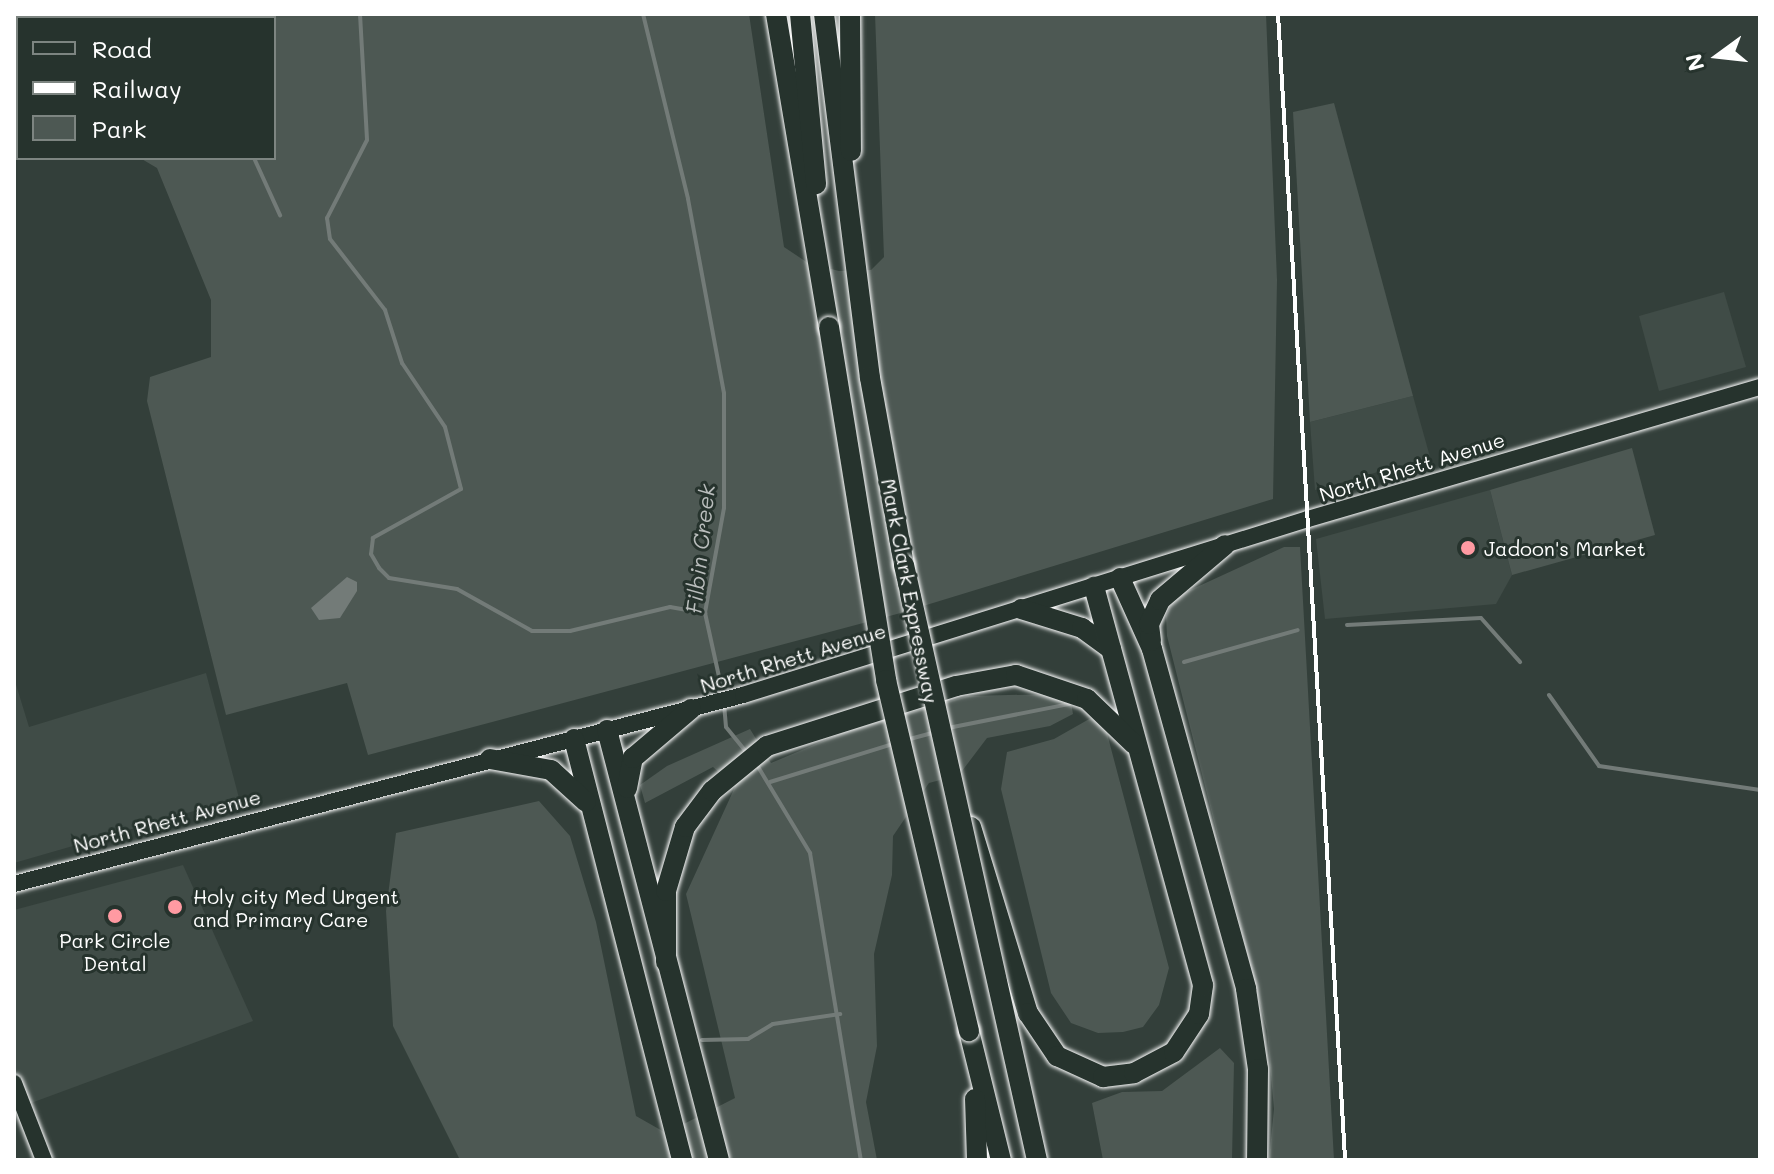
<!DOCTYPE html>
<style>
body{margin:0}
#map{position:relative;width:1774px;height:1174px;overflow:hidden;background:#333f3a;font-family:Mali,sans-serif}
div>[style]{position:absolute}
.built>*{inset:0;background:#404c47}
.green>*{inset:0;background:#4d5853}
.water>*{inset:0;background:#737b78}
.stream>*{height:4px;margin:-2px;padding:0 2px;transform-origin:2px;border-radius:2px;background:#737b78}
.roads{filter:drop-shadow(0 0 2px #fff) drop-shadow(0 0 2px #fff)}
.secondary>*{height:16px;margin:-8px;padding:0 8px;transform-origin:8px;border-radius:8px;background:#26332d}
.highway>*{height:20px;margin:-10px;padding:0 10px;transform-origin:10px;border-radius:10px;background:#26332d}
.rail>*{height:4px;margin:-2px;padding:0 2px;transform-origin:2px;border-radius:2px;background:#fff}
.bridges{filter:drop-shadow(0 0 2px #fff) drop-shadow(0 0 2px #fff)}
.highway-bridge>*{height:20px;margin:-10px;padding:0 10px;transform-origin:10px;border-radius:10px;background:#26332d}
.dots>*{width:22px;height:22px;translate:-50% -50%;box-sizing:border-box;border:4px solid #26332d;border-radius:50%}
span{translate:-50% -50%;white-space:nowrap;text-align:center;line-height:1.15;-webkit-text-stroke:6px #26332d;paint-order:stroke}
.street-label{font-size:20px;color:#fff}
.poi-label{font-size:20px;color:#fff}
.left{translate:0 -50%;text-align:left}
.water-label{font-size:22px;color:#b9bdbc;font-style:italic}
.frame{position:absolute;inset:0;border:16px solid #fff;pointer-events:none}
.legend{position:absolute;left:16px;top:16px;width:260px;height:144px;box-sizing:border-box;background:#26332d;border:2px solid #7d8581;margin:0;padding:10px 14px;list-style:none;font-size:24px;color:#fff}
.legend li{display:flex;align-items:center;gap:16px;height:40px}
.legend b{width:40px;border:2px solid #7d8581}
.north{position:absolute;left:1678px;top:16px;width:80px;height:80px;-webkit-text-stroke:6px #26332d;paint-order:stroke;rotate:255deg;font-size:22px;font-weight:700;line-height:32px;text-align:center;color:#fff}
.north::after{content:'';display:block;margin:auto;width:28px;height:36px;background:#fff;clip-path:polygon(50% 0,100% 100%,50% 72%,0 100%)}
</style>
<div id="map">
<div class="built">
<i style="clip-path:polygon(1724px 292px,1746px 367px,1659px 391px,1639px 316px)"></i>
<i style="clip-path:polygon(1413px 396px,1430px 457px,1315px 490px,1310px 422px)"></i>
<i style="clip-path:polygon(1490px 490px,1512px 575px,1496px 604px,1325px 619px,1316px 539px)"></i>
<i style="clip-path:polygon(206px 673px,239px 798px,14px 863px,14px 678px,29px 727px)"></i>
<i style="clip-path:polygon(183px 865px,253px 1021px,23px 1106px,14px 1083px,14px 910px)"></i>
</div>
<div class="green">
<i style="clip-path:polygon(45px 14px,749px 14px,784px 247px,808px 263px,839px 271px,871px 270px,884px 257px,875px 14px,1266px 14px,1277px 280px,1273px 499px,897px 614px,368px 755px,347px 683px,226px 715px,147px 401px,150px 377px,211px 357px,211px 300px,157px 168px,140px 158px,274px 158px,274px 18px)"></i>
<i style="clip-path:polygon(1334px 103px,1413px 396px,1310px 422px,1293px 112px)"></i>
<i style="clip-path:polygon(1632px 448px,1655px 535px,1512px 575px,1490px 490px)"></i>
<i style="clip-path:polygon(1284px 547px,1300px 547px,1334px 1160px,1269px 1160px,1274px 1109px,1267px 1031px,1167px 636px,1166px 616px,1175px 597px)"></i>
<i style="clip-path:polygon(1055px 694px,1070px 697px,1073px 714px,1050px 726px,987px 738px,959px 775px,929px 783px,893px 836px,892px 875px,874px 954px,877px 1046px,866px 1102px,877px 1160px,460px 1160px,393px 1026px,386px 911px,396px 833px,539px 801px,570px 836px,596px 922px,636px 1116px,666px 1133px,735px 1098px,686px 894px,735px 787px,713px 767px,645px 803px,640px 785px,667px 766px,750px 729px,771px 763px,847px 731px,968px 696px)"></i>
<i style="clip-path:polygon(1091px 718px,1104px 722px,1169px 968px,1159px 1005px,1143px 1027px,1123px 1032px,1098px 1033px,1071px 1023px,1051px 993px,1001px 789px,1007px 752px,1054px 739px)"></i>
<i style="clip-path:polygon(1220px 1048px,1234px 1063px,1232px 1160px,1103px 1160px,1092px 1103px,1122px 1092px,1162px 1091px)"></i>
</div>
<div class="water">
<i style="clip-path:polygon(347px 577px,357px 582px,357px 591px,340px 618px,319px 620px,311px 608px)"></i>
</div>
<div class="stream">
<i style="left:186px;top:14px;width:4px;rotate:63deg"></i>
<i style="left:360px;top:14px;width:126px;rotate:86.8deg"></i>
<i style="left:367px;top:140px;width:88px;rotate:117.1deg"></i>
<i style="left:327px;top:218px;width:21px;rotate:82deg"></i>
<i style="left:330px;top:239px;width:90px;rotate:52.2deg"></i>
<i style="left:385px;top:310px;width:56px;rotate:72.2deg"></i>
<i style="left:402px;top:363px;width:77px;rotate:56.1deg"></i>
<i style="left:445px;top:427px;width:64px;rotate:75.5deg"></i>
<i style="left:461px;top:489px;width:101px;rotate:150.9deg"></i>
<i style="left:373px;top:538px;width:16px;rotate:97deg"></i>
<i style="left:371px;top:554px;width:16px;rotate:60deg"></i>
<i style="left:379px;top:568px;width:14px;rotate:45deg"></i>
<i style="left:389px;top:578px;width:69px;rotate:9.2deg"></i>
<i style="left:457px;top:589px;width:86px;rotate:29.2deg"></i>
<i style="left:532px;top:631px;width:38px"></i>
<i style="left:570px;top:631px;width:103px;rotate:-13.5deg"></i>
<i style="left:670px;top:607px;width:36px;rotate:10deg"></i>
<i style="left:643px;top:14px;width:190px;rotate:76.3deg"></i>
<i style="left:688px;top:199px;width:197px;rotate:79.5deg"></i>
<i style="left:724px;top:393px;width:115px;rotate:90deg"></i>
<i style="left:724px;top:508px;width:107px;rotate:100.3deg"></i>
<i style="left:705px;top:613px;width:84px;rotate:77.6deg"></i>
<i style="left:254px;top:158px;width:63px;rotate:65.5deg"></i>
<i style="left:1347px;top:625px;width:134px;rotate:-3deg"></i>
<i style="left:1481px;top:618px;width:59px;rotate:48.4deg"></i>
<i style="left:1184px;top:662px;width:118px;rotate:-15.7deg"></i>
<i style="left:1549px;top:695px;width:87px;rotate:54.8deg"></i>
<i style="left:1599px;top:766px;width:163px;rotate:8.5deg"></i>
<i style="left:724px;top:704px;width:23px;rotate:85deg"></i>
<i style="left:726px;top:727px;width:36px;rotate:51deg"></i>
<i style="left:948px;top:728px;width:123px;rotate:-11.2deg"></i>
<i style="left:906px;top:740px;width:31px;rotate:-15deg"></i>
<i style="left:757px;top:765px;width:103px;rotate:58.9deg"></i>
<i style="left:810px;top:853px;width:311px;rotate:80.6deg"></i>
<i style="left:770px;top:782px;width:129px;rotate:-17.2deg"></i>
<i style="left:702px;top:1040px;width:46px;rotate:-1.2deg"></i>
<i style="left:748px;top:1039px;width:29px;rotate:-31deg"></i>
<i style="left:773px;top:1024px;width:68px;rotate:-8.5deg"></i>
</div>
<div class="roads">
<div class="secondary">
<i style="left:14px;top:884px;width:753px;rotate:-14.53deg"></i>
<i style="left:743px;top:695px;width:592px;rotate:-17.3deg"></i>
<i style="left:1308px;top:519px;width:471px;rotate:-16.3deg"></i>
<i style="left:14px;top:1083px;width:83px;rotate:68.7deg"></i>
</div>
<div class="highway">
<i style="left:776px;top:14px;width:317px;rotate:80.4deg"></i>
<i style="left:800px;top:14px;width:171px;rotate:84.6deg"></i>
<i style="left:824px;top:14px;width:367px;rotate:82.8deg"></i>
<i style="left:870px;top:378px;width:190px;rotate:79.7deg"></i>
<i style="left:850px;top:14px;width:137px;rotate:89.6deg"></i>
<i style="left:1120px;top:578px;width:78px;rotate:65.7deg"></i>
<i style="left:1152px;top:649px;width:353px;rotate:74.5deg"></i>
<i style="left:1246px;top:989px;width:81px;rotate:81.5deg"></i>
<i style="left:1258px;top:1069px;width:91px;rotate:90.6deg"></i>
<i style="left:1021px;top:609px;width:64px;rotate:17.3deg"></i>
<i style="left:1082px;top:628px;width:36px;rotate:36deg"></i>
<i style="left:1151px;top:641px;width:17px;rotate:-97deg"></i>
<i style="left:1149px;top:624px;width:26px;rotate:-65deg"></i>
<i style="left:1160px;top:600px;width:85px;rotate:-40.2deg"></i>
<i style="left:607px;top:730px;width:444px;rotate:75.4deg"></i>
<i style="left:574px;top:739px;width:435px;rotate:75.6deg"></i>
<i style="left:490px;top:759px;width:62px;rotate:10.2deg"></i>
<i style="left:551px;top:770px;width:47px;rotate:42.4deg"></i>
<i style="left:627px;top:788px;width:31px;rotate:-79deg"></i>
<i style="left:633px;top:758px;width:76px;rotate:-40.2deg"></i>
<i style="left:971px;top:827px;width:195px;rotate:73deg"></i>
<i style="left:1028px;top:1013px;width:52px;rotate:56deg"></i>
<i style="left:1057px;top:1056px;width:51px;rotate:24.5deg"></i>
<i style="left:1103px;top:1077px;width:31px;rotate:-7deg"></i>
<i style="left:1134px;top:1073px;width:45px;rotate:-27.7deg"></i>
<i style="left:1174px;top:1052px;width:45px;rotate:-56.7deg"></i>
<i style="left:1199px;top:1014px;width:29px;rotate:-82deg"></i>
<i style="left:1203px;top:985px;width:413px;rotate:-105.3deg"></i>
<i style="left:666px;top:962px;width:71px;rotate:-90deg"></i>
<i style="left:666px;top:891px;width:67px;rotate:-73.5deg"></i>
<i style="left:685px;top:827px;width:45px;rotate:-53.1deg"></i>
<i style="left:712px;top:791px;width:71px;rotate:-39.3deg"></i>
<i style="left:767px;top:746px;width:198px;rotate:-17.6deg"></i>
<i style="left:956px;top:686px;width:61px;rotate:-10.4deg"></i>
<i style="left:1016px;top:675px;width:75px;rotate:18.7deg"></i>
<i style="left:1087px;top:699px;width:65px;rotate:43.8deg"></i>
<i style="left:969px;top:1031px;width:133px;rotate:76.1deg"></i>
<i style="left:975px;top:1099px;width:61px;rotate:88.1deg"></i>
</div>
</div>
<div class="rail">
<i style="left:1278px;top:14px;width:1148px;rotate:86.65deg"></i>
</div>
<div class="bridges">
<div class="highway-bridge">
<i style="left:829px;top:327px;width:358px;rotate:80.8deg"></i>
<i style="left:886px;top:680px;width:361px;rotate:76.7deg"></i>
<i style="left:904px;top:565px;width:610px;rotate:77.4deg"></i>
</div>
</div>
<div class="dots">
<i style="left:1468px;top:548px;background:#ff9aa2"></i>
<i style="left:175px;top:907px;background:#ff9aa2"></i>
<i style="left:115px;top:916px;background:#ff9aa2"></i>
</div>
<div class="street-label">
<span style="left:1412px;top:467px;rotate:-17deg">North Rhett Avenue</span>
<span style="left:910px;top:591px;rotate:79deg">Mark Clark Expressway</span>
<span style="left:793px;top:658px;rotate:-17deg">North Rhett Avenue</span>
<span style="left:167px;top:821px;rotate:-15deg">North Rhett Avenue</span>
</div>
<div class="poi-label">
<span class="left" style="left:1484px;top:548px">Jadoon's Market</span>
<span class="left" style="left:193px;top:908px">Holy city Med Urgent<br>and Primary Care</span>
<span style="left:115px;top:952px">Park Circle<br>Dental</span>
</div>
<div class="water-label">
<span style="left:700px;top:549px;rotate:-84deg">Filbin Creek</span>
</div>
<div class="frame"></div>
<ul class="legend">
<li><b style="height:10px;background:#26332d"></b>Road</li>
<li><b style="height:10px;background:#fff"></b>Railway</li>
<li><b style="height:22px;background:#4d5853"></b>Park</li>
</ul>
<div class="north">N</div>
</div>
